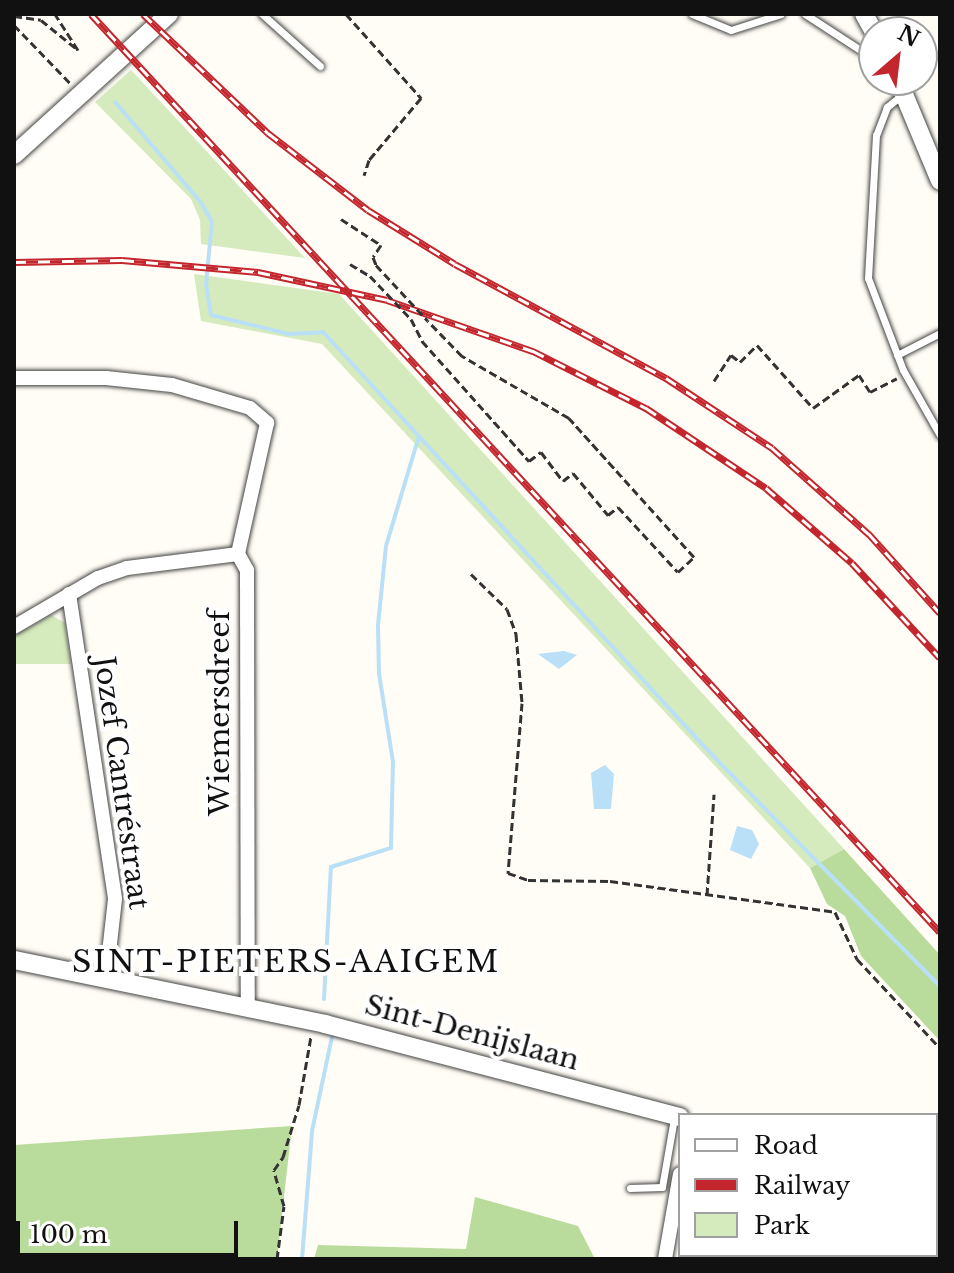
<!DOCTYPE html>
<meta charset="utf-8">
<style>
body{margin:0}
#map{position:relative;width:954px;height:1273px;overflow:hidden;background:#fffdf5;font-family:"Libre Baskerville",serif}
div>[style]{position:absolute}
.green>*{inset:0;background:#d5ebbd}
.forest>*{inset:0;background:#b9dc9c}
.water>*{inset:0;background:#b9e0f7}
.stream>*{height:4px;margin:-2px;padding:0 2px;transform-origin:2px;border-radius:2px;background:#b9e0f7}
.path>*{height:3px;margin-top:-1.5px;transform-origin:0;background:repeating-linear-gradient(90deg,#333 0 8px,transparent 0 12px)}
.roads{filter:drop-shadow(0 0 2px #444) drop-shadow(0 0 2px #444)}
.service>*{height:7px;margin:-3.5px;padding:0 3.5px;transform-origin:3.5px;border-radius:3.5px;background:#fff}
.minor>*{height:14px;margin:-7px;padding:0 7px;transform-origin:7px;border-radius:7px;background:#fff}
.tertiary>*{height:18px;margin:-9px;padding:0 9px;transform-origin:9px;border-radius:9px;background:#fff}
.rail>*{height:7px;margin-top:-3.5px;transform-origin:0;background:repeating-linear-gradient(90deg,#fff 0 12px,#c4262e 0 24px);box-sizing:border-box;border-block:2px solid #c4262e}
.path-bridge>*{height:3px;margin-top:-1.5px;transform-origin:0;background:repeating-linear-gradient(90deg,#333 0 8px,transparent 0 12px)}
span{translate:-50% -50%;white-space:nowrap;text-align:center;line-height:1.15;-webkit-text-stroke:8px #fff;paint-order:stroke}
.street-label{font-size:28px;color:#111}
.neighbourhood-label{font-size:30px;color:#111;letter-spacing:2px}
.frame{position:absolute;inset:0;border:16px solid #111;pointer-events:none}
.legend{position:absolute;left:678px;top:1113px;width:260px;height:144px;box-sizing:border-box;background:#fff;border:2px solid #a0a0a0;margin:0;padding:10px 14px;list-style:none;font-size:24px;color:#111}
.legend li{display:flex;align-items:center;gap:16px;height:40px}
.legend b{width:40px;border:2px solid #a0a0a0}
.north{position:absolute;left:858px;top:16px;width:80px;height:80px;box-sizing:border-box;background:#fff;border:2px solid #a0a0a0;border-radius:50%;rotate:28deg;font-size:22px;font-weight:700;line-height:32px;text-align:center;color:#111}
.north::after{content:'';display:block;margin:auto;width:28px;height:36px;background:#c4262e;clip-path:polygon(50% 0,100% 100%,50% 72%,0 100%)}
.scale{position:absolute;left:16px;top:1221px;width:222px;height:36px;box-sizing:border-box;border:4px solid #111;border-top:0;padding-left:10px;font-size:24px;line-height:28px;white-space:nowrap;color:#111;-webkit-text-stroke:6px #fff;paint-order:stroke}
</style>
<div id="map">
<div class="green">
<i style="clip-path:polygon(131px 70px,200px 144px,305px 258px,201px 244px,200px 220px,191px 199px,95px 102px)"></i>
<i style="clip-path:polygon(194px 274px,339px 294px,844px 849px,810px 868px,322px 344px,201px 321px)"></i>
<i style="clip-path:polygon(51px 615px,65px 623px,71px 664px,14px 664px,14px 636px)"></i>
</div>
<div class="forest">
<i style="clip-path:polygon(844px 849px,940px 955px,940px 1041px,861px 956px,845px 916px,827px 904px,810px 868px)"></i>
<i style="clip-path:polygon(292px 1126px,277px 1259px,14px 1259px,14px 1145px)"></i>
<i style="clip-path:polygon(475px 1197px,578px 1226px,595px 1259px,314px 1259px,318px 1245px,466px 1249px)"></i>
</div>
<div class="water">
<i style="clip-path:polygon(564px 651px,577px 655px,559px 669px,538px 654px)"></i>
<i style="clip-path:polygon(605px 765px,614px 774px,611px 809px,594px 809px,591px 773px)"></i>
<i style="clip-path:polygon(737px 826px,752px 830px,759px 844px,751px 859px,730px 850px)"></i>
</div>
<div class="stream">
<i style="left:115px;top:102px;width:130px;rotate:49.4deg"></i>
<i style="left:200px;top:201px;width:24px;rotate:60deg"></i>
<i style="left:212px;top:222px;width:62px;rotate:95.5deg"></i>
<i style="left:206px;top:284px;width:31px;rotate:81deg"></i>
<i style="left:211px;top:315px;width:80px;rotate:13.7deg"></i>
<i style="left:289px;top:334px;width:34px;rotate:-3deg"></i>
<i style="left:323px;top:332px;width:576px;rotate:47.39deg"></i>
<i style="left:713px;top:756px;width:323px;rotate:45.4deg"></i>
<i style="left:324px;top:999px;width:132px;rotate:-87deg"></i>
<i style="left:331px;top:867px;width:63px;rotate:-17.6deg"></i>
<i style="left:391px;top:848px;width:86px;rotate:-88.7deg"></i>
<i style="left:393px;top:762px;width:89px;rotate:-99deg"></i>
<i style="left:379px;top:674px;width:49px;rotate:-91.2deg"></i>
<i style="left:378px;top:625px;width:79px;rotate:-84.2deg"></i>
<i style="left:386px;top:546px;width:112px;rotate:-73.3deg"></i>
<i style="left:302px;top:1259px;width:128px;rotate:-85.5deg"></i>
<i style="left:312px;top:1131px;width:96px;rotate:-78deg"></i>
</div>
<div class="path">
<i style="left:346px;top:14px;width:113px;rotate:48.2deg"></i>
<i style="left:421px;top:98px;width:81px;rotate:130deg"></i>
<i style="left:369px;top:160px;width:16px;rotate:108deg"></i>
<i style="left:14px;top:16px;width:27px;rotate:8deg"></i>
<i style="left:41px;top:20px;width:48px;rotate:39deg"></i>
<i style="left:78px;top:50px;width:43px;rotate:-122.6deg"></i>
<i style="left:14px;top:25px;width:82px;rotate:46deg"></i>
<i style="left:341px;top:219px;width:48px;rotate:33deg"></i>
<i style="left:381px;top:245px;width:14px;rotate:124deg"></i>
<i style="left:373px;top:257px;width:9px;rotate:69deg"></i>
<i style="left:350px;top:264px;width:23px;rotate:31deg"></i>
<i style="left:411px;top:319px;width:25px;rotate:63deg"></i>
<i style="left:422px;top:341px;width:161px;rotate:48.3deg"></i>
<i style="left:529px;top:461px;width:15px;rotate:-37deg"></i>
<i style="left:541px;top:452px;width:36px;rotate:53deg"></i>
<i style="left:563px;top:481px;width:13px;rotate:-39deg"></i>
<i style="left:573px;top:473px;width:55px;rotate:50.2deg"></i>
<i style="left:608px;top:515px;width:13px;rotate:-39deg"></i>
<i style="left:618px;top:507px;width:88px;rotate:47.3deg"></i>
<i style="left:678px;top:572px;width:22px;rotate:-43deg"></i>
<i style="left:694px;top:557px;width:187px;rotate:-132deg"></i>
<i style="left:569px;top:418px;width:124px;rotate:-149.9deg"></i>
<i style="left:462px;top:356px;width:49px;rotate:-134.2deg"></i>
<i style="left:714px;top:381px;width:31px;rotate:-57deg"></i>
<i style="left:731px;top:355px;width:11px;rotate:38deg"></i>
<i style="left:740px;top:362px;width:24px;rotate:-45deg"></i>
<i style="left:757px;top:345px;width:84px;rotate:48.4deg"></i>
<i style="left:813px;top:408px;width:57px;rotate:-35.7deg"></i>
<i style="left:859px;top:375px;width:20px;rotate:57deg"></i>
<i style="left:870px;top:392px;width:30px;rotate:-27deg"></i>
<i style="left:471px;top:574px;width:50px;rotate:44.2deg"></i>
<i style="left:507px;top:609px;width:27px;rotate:70deg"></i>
<i style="left:516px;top:634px;width:69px;rotate:85deg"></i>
<i style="left:522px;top:703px;width:171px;rotate:94.7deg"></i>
<i style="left:508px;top:873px;width:21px;rotate:19deg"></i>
<i style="left:528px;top:880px;width:82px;rotate:0.7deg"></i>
<i style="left:610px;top:881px;width:227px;rotate:7.8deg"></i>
<i style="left:835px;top:912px;width:52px;rotate:64.9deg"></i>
<i style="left:857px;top:959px;width:122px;rotate:47deg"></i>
<i style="left:707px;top:895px;width:101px;rotate:-86deg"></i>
<i style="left:277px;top:1259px;width:53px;rotate:-82.5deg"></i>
<i style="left:284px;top:1206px;width:37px;rotate:-106deg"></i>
<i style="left:274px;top:1170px;width:16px;rotate:-55deg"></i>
<i style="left:283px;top:1157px;width:54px;rotate:-72.9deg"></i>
<i style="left:299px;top:1105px;width:70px;rotate:-80.1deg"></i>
</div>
<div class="roads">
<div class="service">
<i style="left:262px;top:14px;width:78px;rotate:41.9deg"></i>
<i style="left:692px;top:14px;width:42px;rotate:22.3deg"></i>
<i style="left:731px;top:30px;width:52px;rotate:-17.7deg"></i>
<i style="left:805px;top:14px;width:82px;rotate:33.1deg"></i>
<i style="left:903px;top:94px;width:21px;rotate:141deg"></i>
<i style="left:887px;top:107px;width:30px;rotate:111deg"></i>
<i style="left:876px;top:135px;width:143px;rotate:93.2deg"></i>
<i style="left:868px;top:278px;width:98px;rotate:69.2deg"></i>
<i style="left:903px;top:370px;width:75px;rotate:60.4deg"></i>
<i style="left:897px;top:355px;width:48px;rotate:-27.1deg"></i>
<i style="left:630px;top:1188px;width:32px;rotate:-2deg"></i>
<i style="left:662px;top:1187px;width:70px;rotate:-80.1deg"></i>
</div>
<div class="minor">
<i style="left:14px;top:378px;width:92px"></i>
<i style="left:106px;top:378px;width:66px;rotate:6.1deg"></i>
<i style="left:172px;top:385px;width:81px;rotate:16.4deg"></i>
<i style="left:250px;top:408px;width:23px;rotate:41deg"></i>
<i style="left:267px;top:423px;width:134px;rotate:102.5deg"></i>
<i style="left:238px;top:554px;width:18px;rotate:61deg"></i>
<i style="left:247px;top:570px;width:438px;rotate:89.9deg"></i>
<i style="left:69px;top:594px;width:308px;rotate:81.4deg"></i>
<i style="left:115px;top:899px;width:81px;rotate:96.4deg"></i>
<i style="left:14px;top:627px;width:97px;rotate:-30.3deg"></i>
<i style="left:98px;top:578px;width:31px;rotate:-19deg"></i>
<i style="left:127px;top:568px;width:112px;rotate:-7.2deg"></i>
<i style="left:665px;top:1259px;width:86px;rotate:-80deg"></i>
</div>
<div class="tertiary">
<i style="left:864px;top:14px;width:21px;rotate:61deg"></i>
<i style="left:898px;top:80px;width:109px;rotate:67.4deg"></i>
<i style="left:14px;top:155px;width:210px;rotate:-42.3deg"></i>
<i style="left:14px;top:960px;width:318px;rotate:11.6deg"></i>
<i style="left:325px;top:1024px;width:367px;rotate:14.7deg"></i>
<i style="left:936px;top:1184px;width:4px;rotate:14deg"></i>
</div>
</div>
<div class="rail">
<i style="left:91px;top:14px;width:1250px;rotate:47.24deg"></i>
<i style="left:143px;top:14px;width:173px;rotate:43.6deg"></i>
<i style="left:268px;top:133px;width:126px;rotate:37.6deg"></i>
<i style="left:368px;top:210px;width:102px;rotate:31.8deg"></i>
<i style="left:455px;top:264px;width:240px;rotate:28.4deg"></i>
<i style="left:666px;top:378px;width:127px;rotate:33.4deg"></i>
<i style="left:772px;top:448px;width:130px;rotate:41.6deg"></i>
<i style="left:869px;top:534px;width:106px;rotate:48.1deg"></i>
<i style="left:14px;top:262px;width:108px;rotate:-1.1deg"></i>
<i style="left:122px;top:260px;width:137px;rotate:5deg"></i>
<i style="left:258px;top:272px;width:132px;rotate:12.2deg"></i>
<i style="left:387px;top:300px;width:155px;rotate:19.3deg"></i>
<i style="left:533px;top:351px;width:127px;rotate:26.8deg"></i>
<i style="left:646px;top:408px;width:144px;rotate:33.7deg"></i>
<i style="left:766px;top:488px;width:114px;rotate:41.1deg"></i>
<i style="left:852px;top:563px;width:129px;rotate:47.2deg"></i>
</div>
<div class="path-bridge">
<i style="left:376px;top:265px;width:76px;rotate:47.1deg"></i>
<i style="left:370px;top:276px;width:59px;rotate:46.4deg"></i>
</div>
<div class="street-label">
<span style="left:220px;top:713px;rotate:-90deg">Wiemersdreef</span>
<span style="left:121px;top:783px;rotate:82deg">Jozef Cantréstraat</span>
<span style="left:472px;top:1033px;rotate:15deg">Sint-Denijslaan</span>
</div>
<div class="neighbourhood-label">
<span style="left:286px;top:962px">SINT-PIETERS-AAIGEM</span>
</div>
<div class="frame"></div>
<ul class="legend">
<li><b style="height:10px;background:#fff"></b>Road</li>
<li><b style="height:10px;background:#c4262e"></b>Railway</li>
<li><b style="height:22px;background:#d5ebbd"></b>Park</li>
</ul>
<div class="north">N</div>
<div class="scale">100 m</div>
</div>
